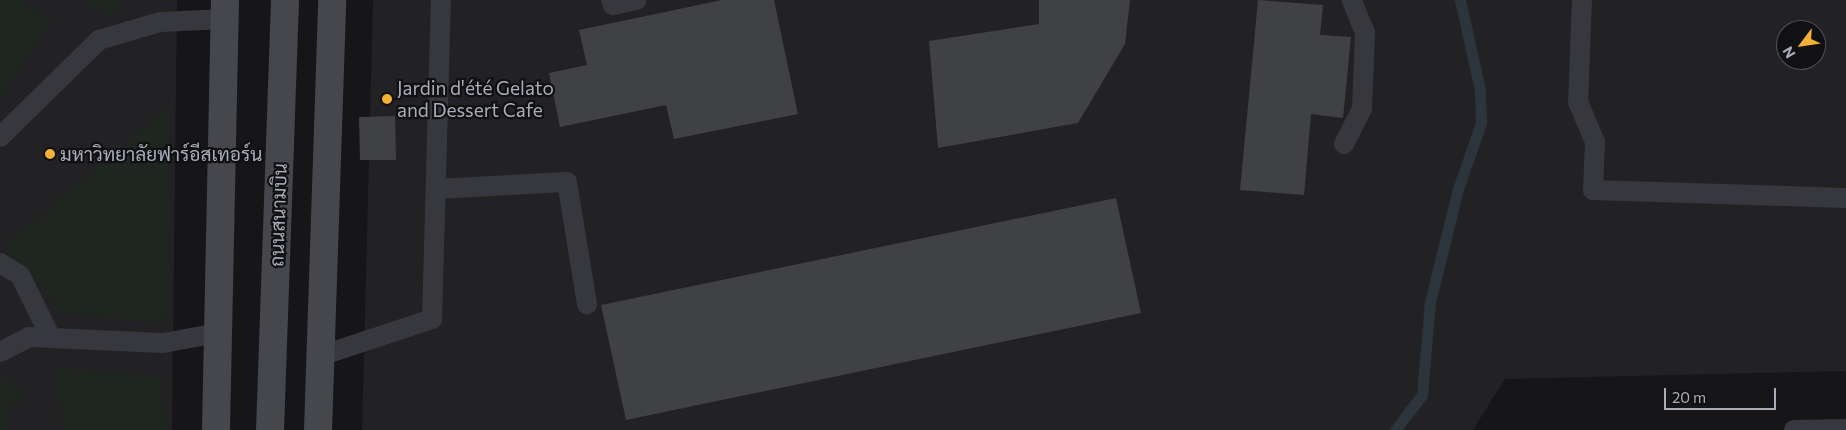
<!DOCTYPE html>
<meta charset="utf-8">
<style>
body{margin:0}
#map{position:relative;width:1846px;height:430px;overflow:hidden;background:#161618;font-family:Commissioner,Sarabun,sans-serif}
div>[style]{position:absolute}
.built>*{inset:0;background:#222225}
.green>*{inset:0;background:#1e261f}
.stream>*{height:11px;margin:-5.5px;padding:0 5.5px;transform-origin:5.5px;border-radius:5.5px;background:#2c353c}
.building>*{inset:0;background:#404145}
.lane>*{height:20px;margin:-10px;padding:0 10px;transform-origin:10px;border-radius:10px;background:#37383d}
.secondary>*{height:28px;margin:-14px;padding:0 14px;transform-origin:14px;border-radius:14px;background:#45474d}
.dots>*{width:14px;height:14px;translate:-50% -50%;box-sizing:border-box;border:2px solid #111113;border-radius:50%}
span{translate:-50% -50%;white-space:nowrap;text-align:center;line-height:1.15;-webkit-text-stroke:4.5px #111113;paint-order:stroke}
.poi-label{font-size:19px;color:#a8adb8}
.left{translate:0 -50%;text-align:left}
.street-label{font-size:19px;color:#a8adb8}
.north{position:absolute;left:1776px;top:20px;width:50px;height:50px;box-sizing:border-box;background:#111113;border:1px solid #4d4f55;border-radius:50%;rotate:239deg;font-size:14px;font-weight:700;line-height:20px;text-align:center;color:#a8adb8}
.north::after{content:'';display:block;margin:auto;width:18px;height:22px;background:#f2b134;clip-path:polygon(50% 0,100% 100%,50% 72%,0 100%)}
.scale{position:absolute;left:1664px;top:388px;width:112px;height:22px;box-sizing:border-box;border:2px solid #a8adb8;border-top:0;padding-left:6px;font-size:15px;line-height:18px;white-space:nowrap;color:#a8adb8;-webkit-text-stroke:4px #111113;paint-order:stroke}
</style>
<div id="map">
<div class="built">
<i style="clip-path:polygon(0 0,177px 0,172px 430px,0 430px)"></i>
<i style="clip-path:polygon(evenodd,373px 0,1846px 0,1846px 371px,1505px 379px,1473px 430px,362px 430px,373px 0,1786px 30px,1816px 30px,1816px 60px,1786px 60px,1786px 30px)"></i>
</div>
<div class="green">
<i style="clip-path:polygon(0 0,19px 0,51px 21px,0 99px)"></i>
<i style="clip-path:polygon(82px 0,122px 0,112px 17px)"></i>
<i style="clip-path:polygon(170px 106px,165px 323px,62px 313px,4px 246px)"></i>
<i style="clip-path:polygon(53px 368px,161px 377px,166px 430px,65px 430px)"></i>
<i style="clip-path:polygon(8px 375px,23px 399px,5px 408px,5px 430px,0 430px,0 381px)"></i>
</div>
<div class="stream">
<i style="left:1395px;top:430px;width:44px;rotate:-52.4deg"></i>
<i style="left:1422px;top:395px;width:93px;rotate:-85.1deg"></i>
<i style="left:1430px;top:302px;width:116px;rotate:-76.1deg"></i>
<i style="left:1458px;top:189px;width:70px;rotate:-70.8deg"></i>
<i style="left:1481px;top:123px;width:33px;rotate:-92deg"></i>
<i style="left:1480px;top:90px;width:92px;rotate:-102.5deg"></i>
</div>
<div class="building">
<i style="clip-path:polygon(722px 0,774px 0,798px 114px,674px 139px,666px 105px,560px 127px,549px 73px,587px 65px,579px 30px)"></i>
<i style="clip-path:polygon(1039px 0,1130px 0,1125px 44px,1078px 123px,938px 148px,929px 41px,1039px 24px)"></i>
<i style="clip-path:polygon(1258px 0,1323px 5px,1320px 35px,1351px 37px,1343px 118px,1311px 114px,1304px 195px,1240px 190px)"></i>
<i style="clip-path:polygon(395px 116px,396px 160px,360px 160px,359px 117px)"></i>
<i style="clip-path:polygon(1116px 198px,1141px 313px,626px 420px,601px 305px)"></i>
</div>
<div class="lane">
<i style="left:611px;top:0;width:5px;rotate:68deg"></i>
<i style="left:613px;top:5px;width:24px;rotate:-12deg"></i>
<i style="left:1582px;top:0;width:102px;rotate:92.2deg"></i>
<i style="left:1578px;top:102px;width:43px;rotate:67deg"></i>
<i style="left:1595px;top:142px;width:48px;rotate:92.4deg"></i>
<i style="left:1593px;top:190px;width:253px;rotate:1.8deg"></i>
<i style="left:0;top:137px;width:139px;rotate:-44.4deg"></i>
<i style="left:99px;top:40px;width:64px;rotate:-16.4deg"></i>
<i style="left:160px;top:22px;width:65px;rotate:-2.6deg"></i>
<i style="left:1344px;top:144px;width:39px;rotate:-63deg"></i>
<i style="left:1362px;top:109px;width:76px;rotate:-87.7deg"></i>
<i style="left:1365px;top:33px;width:35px;rotate:-112deg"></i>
<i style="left:436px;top:189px;width:131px;rotate:-3.1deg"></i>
<i style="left:567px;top:182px;width:124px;rotate:80.7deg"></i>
<i style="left:0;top:263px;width:23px;rotate:31deg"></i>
<i style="left:20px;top:275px;width:70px;rotate:63.8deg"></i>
<i style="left:0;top:352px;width:33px;rotate:-27deg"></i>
<i style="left:29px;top:337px;width:134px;rotate:2.6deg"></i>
<i style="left:163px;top:343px;width:56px;rotate:-10.3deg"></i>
<i style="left:320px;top:356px;width:118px;rotate:-18.3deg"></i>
<i style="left:432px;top:319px;width:319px;rotate:-88.4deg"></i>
<i style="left:1794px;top:430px;width:52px;rotate:-1.1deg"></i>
</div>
<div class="secondary">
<i style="left:216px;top:430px;width:430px;rotate:-88.8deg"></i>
<i style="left:270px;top:430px;width:430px;rotate:-88deg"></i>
<i style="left:318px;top:430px;width:430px;rotate:-88.1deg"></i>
</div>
<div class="dots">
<i style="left:387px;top:99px;background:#f2b134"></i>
<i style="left:50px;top:154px;background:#f2b134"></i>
</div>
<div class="poi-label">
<span class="left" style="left:397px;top:99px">Jardin d'été Gelato<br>and Dessert Cafe</span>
<span class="left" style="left:60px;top:154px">มหาวิทยาลัยฟาร์อีสเทอร์น</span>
</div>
<div class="street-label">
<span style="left:278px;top:215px;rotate:-88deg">ถนนสนามบิน</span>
</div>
<div class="north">N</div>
<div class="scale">20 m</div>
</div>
